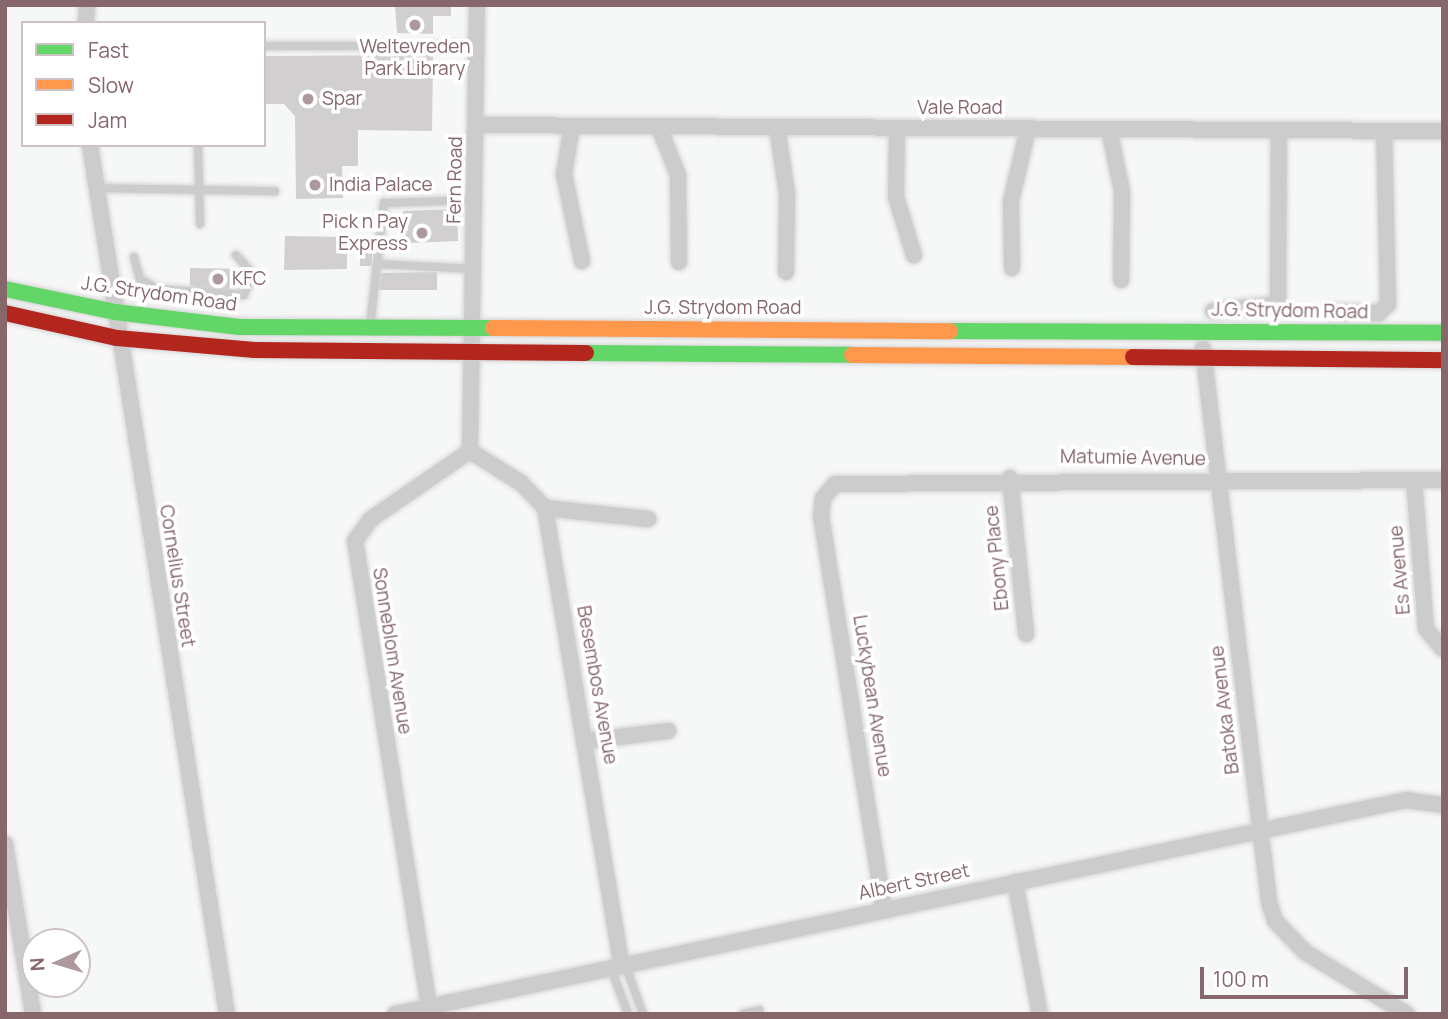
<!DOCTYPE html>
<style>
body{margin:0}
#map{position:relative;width:1448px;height:1019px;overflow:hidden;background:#f6f7f7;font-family:Manrope,sans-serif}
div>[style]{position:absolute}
.building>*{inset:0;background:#d1cfd0}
.roads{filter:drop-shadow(0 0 2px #d6d4d4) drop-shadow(0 0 2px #d6d4d4)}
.lane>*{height:8px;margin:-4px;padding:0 4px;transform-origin:4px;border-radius:4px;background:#cdcccc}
.street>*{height:16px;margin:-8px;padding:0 8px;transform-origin:8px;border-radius:8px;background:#cdcccc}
.fast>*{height:16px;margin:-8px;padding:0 8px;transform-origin:8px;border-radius:8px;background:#63d668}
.slow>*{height:16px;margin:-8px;padding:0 8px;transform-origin:8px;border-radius:8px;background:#ff974d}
.jam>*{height:16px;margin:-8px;padding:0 8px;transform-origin:8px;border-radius:8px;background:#b3261e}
.dots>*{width:19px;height:19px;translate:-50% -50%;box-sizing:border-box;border:4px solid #fff;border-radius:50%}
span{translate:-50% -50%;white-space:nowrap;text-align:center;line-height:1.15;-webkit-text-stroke:7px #fff;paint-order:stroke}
.poi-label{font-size:19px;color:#86676b}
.left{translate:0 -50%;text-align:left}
.right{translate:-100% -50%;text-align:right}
.street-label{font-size:19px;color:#86676b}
.frame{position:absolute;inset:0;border:7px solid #86676b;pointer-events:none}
.legend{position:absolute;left:21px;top:21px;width:245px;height:126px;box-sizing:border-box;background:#fff;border:2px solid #cfc2c4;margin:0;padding:9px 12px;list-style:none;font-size:21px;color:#86676b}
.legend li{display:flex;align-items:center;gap:14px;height:35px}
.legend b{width:35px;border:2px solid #cfc2c4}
.north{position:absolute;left:21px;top:928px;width:70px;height:70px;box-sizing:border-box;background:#fff;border:2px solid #cfc2c4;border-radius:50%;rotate:266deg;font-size:19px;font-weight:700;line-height:28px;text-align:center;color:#86676b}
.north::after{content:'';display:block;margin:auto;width:24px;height:32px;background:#ad999c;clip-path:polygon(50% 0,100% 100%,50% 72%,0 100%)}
.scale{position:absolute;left:1200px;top:967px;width:208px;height:32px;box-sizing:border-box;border:4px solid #86676b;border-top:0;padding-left:9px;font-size:21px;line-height:24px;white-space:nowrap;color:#86676b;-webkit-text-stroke:5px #fff;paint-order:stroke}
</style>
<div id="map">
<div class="building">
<i style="clip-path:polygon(395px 5px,451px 5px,451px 16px,433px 16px,433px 34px,397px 33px)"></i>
<i style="clip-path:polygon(433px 55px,432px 131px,358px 130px,358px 166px,342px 166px,343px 198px,296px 199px,295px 116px,284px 104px,264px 104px,264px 56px)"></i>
<i style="clip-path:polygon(457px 209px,458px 241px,410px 243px,402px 236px,403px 211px)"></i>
<i style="clip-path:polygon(285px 236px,347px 237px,347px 269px,284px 270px)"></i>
<i style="clip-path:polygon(360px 244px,372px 244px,372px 266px,360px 266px)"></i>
<i style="clip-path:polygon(190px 268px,248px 269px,247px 290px,190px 289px)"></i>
<i style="clip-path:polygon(437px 272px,437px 290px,378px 290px,378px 273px)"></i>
</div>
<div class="roads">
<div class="lane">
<i style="left:264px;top:46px;width:213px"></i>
<i style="left:198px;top:145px;width:79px;rotate:88.5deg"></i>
<i style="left:96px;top:188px;width:179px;rotate:1deg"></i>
<i style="left:134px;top:257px;width:23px;rotate:75deg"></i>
<i style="left:140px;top:279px;width:20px;rotate:30deg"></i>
<i style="left:157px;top:289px;width:87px;rotate:3.9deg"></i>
<i style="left:244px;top:295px;width:23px;rotate:-70deg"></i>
<i style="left:252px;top:273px;width:24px;rotate:-132deg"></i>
<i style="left:377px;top:264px;width:98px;rotate:2.9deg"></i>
<i style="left:370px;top:327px;width:125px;rotate:-83.6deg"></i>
<i style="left:384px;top:203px;width:92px;rotate:-1.9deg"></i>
<i style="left:625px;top:964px;width:53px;rotate:70.2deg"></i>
<i style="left:611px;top:968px;width:49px;rotate:69.7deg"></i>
<i style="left:743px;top:1014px;width:17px;rotate:-13deg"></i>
</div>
<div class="street">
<i style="left:86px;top:23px;width:18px;rotate:-87deg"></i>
<i style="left:476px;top:125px;width:967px;rotate:0.36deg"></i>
<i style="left:572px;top:126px;width:49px;rotate:99.5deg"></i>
<i style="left:564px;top:174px;width:89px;rotate:78.3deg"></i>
<i style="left:659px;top:127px;width:52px;rotate:68.4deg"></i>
<i style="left:678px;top:175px;width:87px;rotate:89.3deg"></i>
<i style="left:777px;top:127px;width:68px;rotate:81.5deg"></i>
<i style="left:787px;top:194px;width:78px;rotate:90.7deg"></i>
<i style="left:897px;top:129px;width:68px;rotate:90.8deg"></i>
<i style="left:896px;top:197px;width:61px;rotate:72.8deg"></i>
<i style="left:1109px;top:129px;width:63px;rotate:78.2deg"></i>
<i style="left:1122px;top:191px;width:89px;rotate:90.6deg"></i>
<i style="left:90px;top:145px;width:880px;rotate:81.04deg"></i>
<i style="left:1012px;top:268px;width:67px;rotate:-90.9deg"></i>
<i style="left:1011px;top:201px;width:74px;rotate:-76.7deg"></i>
<i style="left:1213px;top:311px;width:65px;rotate:-6.1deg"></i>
<i style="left:1278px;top:304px;width:174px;rotate:-89.7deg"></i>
<i style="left:1330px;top:312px;width:49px;rotate:1.2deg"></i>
<i style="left:1379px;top:313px;width:13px;rotate:-45deg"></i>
<i style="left:1388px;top:304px;width:173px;rotate:-91.3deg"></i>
<i style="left:1203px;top:349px;width:557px;rotate:83.19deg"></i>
<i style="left:1269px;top:902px;width:20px;rotate:72deg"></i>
<i style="left:1275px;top:921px;width:43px;rotate:45.9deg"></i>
<i style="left:1305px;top:952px;width:119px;rotate:31.3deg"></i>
<i style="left:470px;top:451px;width:60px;rotate:32.1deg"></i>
<i style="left:521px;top:483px;width:35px;rotate:46deg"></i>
<i style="left:545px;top:508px;width:462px;rotate:80.5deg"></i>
<i style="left:1010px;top:478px;width:157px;rotate:84.1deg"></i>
<i style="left:1414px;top:480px;width:149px;rotate:85.4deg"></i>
<i style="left:1426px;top:629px;width:26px;rotate:50deg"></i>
<i style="left:545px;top:508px;width:104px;rotate:6.1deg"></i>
<i style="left:586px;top:741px;width:83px;rotate:-7deg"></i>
<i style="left:5px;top:844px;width:172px;rotate:80.6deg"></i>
<i style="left:1015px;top:882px;width:134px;rotate:79.3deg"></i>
<i style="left:884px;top:909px;width:397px;rotate:-99.1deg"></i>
<i style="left:821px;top:517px;width:19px;rotate:-84deg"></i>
<i style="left:823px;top:498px;width:18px;rotate:-49deg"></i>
<i style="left:835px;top:484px;width:608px;rotate:-0.38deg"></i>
<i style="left:429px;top:1007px;width:472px;rotate:-99deg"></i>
<i style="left:355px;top:541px;width:27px;rotate:-54deg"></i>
<i style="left:371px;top:519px;width:120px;rotate:-34.5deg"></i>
<i style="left:470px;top:451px;width:446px;rotate:-89.1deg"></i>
<i style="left:395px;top:1014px;width:1033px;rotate:-11.95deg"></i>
<i style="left:1406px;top:800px;width:37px;rotate:8deg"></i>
</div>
<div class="fast">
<i style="left:5px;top:289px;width:112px;rotate:11.8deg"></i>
<i style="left:115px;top:312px;width:125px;rotate:6.9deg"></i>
<i style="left:239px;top:327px;width:254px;rotate:0.2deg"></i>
<i style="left:950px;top:331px;width:493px;rotate:0.2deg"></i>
<i style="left:586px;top:353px;width:266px;rotate:0.4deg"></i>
</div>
<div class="slow">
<i style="left:493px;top:328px;width:457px;rotate:0.4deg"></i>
<i style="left:852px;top:355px;width:281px;rotate:0.4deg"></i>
</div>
<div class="jam">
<i style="left:5px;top:313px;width:115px;rotate:12.6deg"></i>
<i style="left:117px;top:338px;width:138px;rotate:5deg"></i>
<i style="left:254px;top:350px;width:332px;rotate:0.5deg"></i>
<i style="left:1133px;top:357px;width:310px;rotate:0.6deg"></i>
</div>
</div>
<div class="dots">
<i style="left:415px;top:25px;background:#ad999c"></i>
<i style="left:308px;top:99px;background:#ad999c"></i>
<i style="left:315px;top:185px;background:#ad999c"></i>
<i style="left:422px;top:233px;background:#ad999c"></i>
<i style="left:218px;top:279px;background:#ad999c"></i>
</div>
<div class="poi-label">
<span style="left:415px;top:58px">Weltevreden<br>Park Library</span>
<span class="left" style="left:322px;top:99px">Spar</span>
<span class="left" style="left:329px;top:185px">India Palace</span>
<span class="right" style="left:408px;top:233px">Pick n Pay<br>Express</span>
<span class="left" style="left:232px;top:279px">KFC</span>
</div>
<div class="street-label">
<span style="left:960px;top:108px">Vale Road</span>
<span style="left:455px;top:180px;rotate:-89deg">Fern Road</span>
<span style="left:159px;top:294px;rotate:8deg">J.G. Strydom Road</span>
<span style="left:723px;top:308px">J.G. Strydom Road</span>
<span style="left:1290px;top:311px;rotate:1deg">J.G. Strydom Road</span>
<span style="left:1133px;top:458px;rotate:1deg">Matumie Avenue</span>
<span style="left:997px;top:558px;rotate:-96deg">Ebony Place</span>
<span style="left:1400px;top:570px;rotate:-95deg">Es Avenue</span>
<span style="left:177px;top:576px;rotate:81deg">Cornelius Street</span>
<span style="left:392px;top:651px;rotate:81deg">Sonneblom Avenue</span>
<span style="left:597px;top:685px;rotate:80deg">Besembos Avenue</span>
<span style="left:872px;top:696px;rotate:81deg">Luckybean Avenue</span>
<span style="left:1225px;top:710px;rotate:-97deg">Batoka Avenue</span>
<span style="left:914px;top:882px;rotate:-12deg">Albert Street</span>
</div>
<div class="frame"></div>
<ul class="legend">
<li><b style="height:9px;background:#63d668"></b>Fast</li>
<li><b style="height:9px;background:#ff974d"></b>Slow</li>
<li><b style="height:9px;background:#b3261e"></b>Jam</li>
</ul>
<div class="north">N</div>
<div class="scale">100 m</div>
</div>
